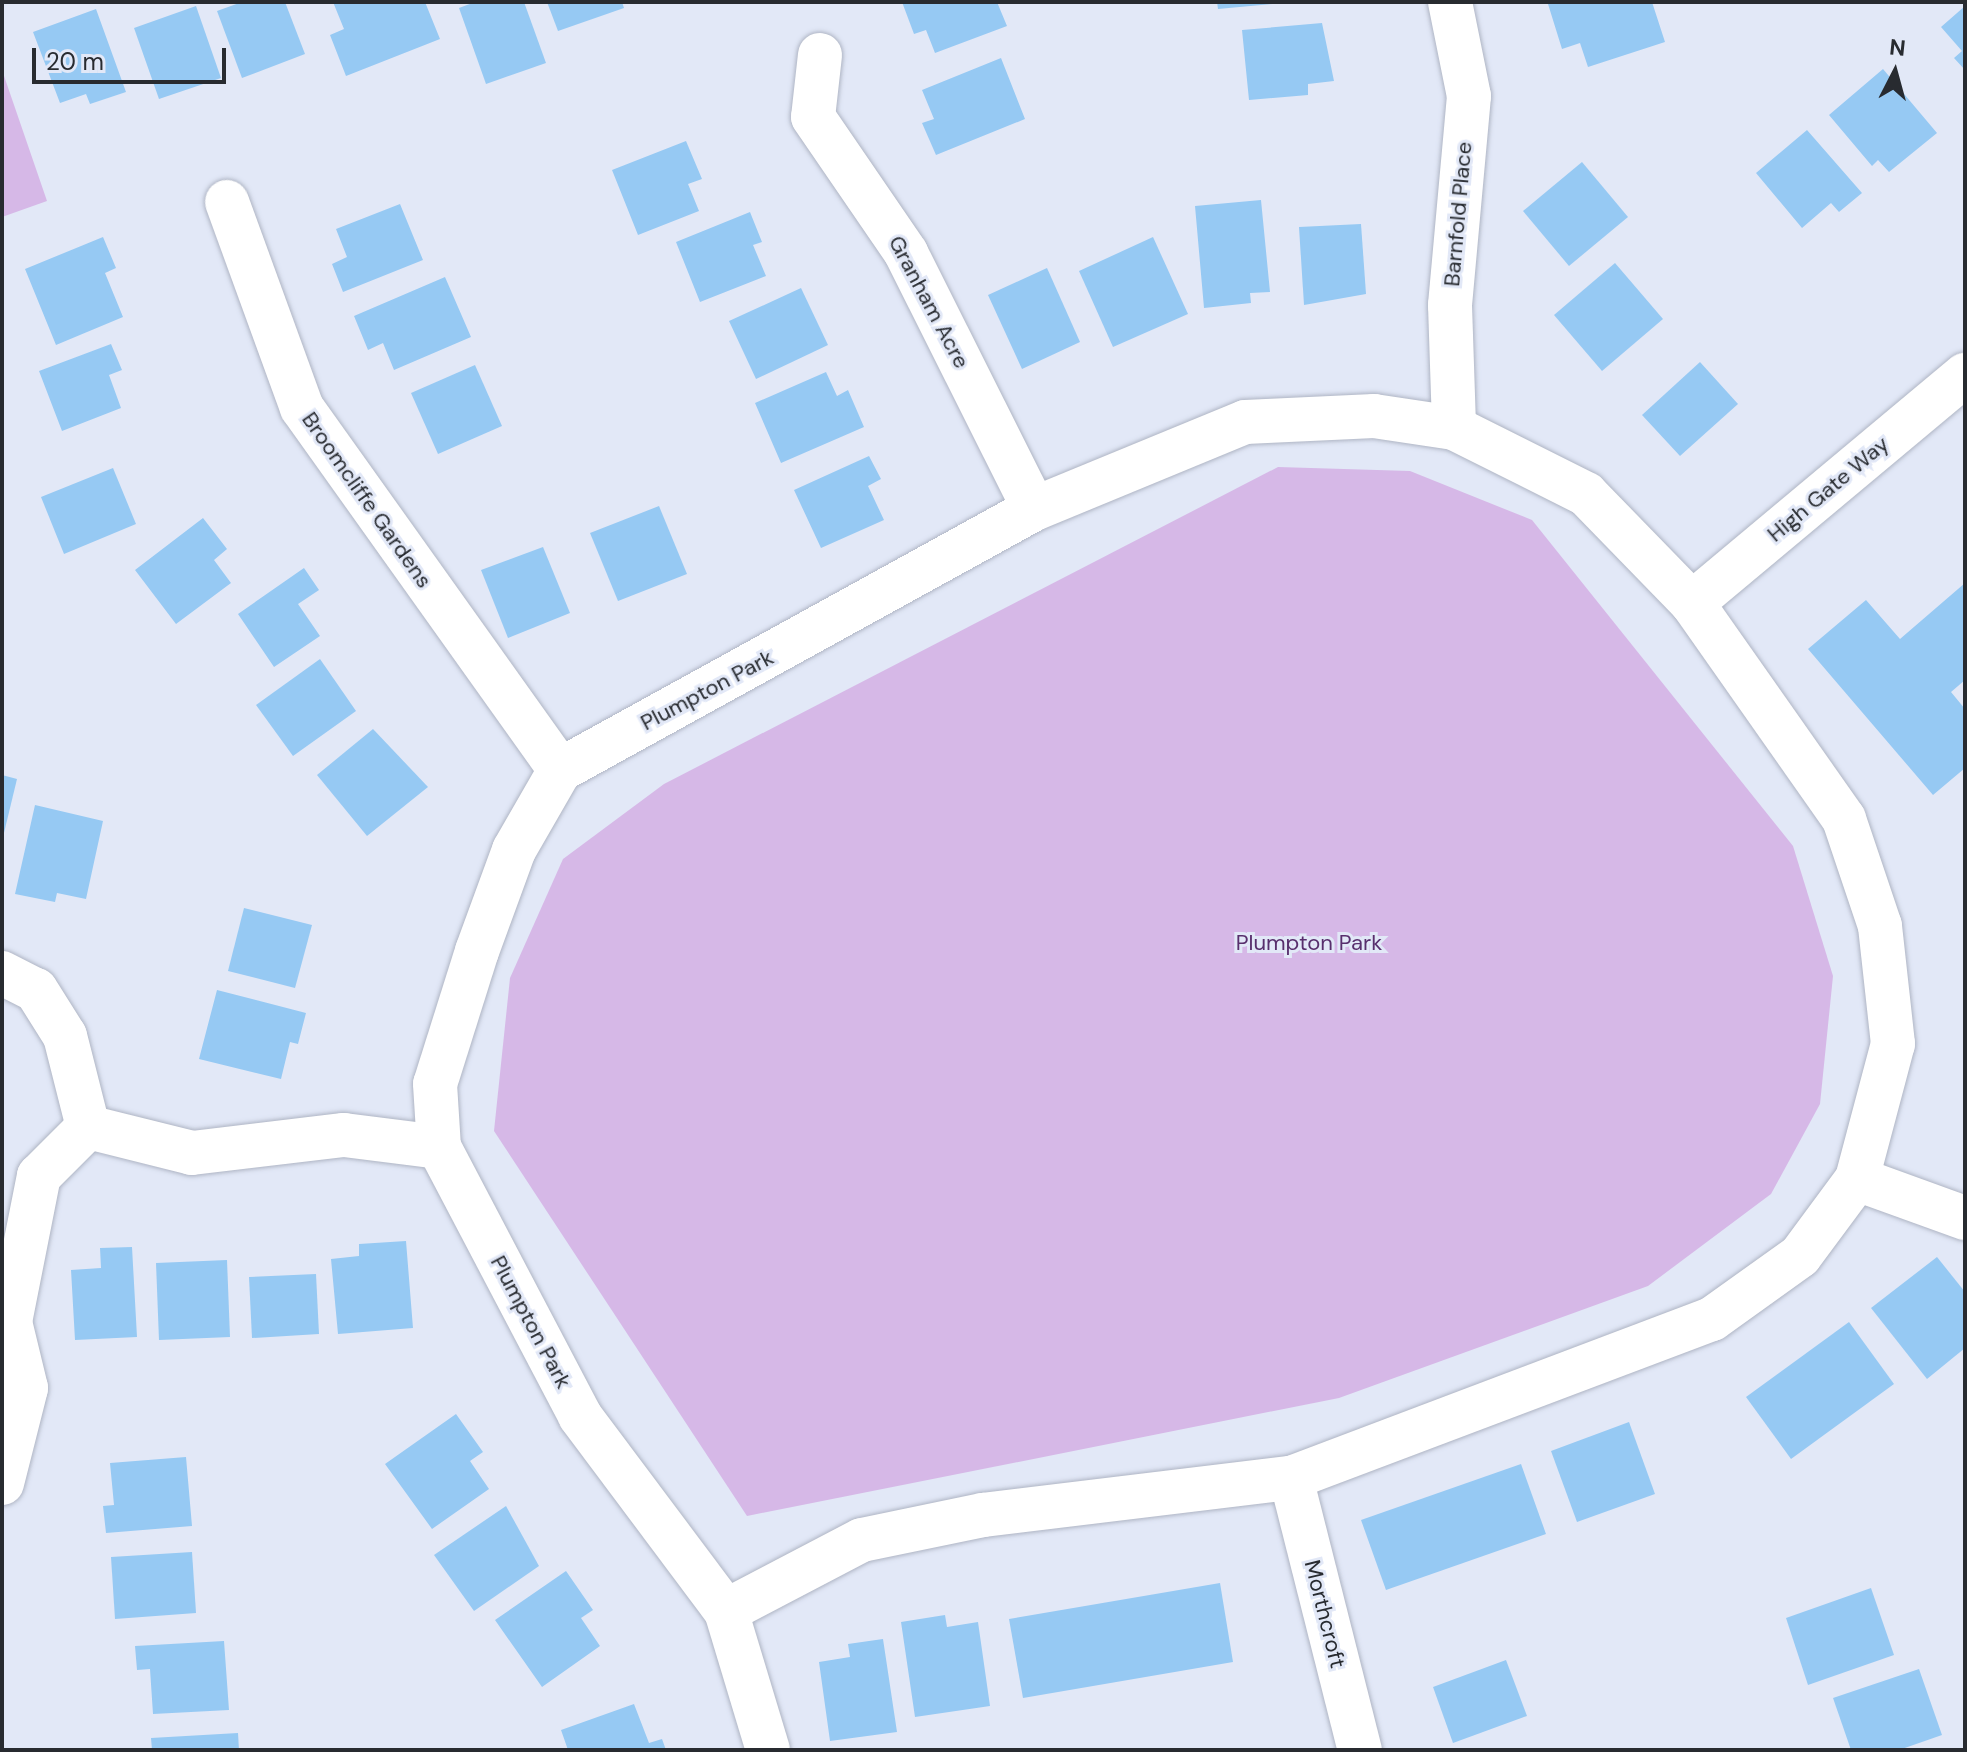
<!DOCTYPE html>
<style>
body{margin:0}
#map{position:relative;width:1967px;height:1752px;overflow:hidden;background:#e2e8f7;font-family:"DM Sans",sans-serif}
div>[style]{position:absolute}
.green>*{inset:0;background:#d6b8e7}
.building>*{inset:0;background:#96c9f3}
.roads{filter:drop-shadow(0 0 2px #afb5c4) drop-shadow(0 0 2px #afb5c4)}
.minor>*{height:44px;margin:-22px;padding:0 22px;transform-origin:22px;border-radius:22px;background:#fff}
span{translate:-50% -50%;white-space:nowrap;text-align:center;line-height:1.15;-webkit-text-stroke:6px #e2e8f7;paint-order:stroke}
.street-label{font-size:22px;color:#282b30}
.park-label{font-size:22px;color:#582f6d}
.frame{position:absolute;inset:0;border:4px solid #282b30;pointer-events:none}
.north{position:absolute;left:1855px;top:32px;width:80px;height:80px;-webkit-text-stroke:6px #e2e8f7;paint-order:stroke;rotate:6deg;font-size:22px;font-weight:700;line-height:32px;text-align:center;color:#282b30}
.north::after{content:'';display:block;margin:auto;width:28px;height:36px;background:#282b30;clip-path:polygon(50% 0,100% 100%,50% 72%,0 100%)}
.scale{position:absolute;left:32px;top:48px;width:194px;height:36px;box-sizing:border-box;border:4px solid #282b30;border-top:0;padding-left:10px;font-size:24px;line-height:28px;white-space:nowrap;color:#282b30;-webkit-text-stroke:6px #e2e8f7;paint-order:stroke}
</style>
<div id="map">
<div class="green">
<i style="clip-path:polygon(2px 70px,47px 201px,2px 217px)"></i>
<i style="clip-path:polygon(1278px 467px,1410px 471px,1532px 520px,1793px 846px,1833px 976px,1820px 1104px,1771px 1194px,1648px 1286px,1339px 1398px,747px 1516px,494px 1131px,510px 978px,563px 859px,664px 784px)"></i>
</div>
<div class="building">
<i style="clip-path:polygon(242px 2px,285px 2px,305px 54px,242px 78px,217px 11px)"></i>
<i style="clip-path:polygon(333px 2px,425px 2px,440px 39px,346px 76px,330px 35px,344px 29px)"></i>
<i style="clip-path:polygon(475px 2px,524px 2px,546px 63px,486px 84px,459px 8px)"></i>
<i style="clip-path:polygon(547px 2px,622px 2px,624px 8px,558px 31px)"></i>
<i style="clip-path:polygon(902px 2px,997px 2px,1007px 26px,935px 53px,926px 30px,914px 34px)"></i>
<i style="clip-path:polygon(1217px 2px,1272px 2px,1272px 4px,1218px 9px)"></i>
<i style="clip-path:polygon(1554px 2px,1652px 2px,1665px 42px,1588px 67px,1580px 43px,1562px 49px,1548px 4px)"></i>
<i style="clip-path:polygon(196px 6px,221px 78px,159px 99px,134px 28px)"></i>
<i style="clip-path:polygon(1965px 6px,1965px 70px,1954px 58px,1962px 51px,1941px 27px)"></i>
<i style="clip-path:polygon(96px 9px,126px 92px,90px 104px,86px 94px,60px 103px,33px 32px)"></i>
<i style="clip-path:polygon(1322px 23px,1334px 81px,1308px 84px,1308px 95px,1249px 100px,1242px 30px)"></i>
<i style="clip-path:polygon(1001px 58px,1025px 119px,936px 155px,922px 123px,934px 119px,922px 90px)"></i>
<i style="clip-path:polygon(1883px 69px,1937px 133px,1889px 172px,1878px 160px,1872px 166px,1829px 115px)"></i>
<i style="clip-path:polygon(1807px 130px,1862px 193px,1839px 212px,1831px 203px,1802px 228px,1756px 173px)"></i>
<i style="clip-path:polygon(686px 141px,702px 179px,688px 184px,699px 211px,638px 235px,612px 170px)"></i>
<i style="clip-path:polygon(1582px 162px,1628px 217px,1569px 266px,1523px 211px)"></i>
<i style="clip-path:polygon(1261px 200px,1270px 292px,1250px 293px,1251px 303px,1204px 308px,1195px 206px)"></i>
<i style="clip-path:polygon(400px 204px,423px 260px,343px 292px,332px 264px,347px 257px,336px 229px)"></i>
<i style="clip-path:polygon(750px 212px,762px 242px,753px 245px,766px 276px,700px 302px,676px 242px)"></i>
<i style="clip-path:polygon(1361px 224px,1366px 294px,1304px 305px,1299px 227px)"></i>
<i style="clip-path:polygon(103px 237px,116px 268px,105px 273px,123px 317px,56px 345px,25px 269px)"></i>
<i style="clip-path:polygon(1153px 237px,1188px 314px,1113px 347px,1079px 271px)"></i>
<i style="clip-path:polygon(1615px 263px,1663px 319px,1602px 371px,1554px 315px)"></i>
<i style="clip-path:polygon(1047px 268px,1080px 342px,1022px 369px,988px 295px)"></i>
<i style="clip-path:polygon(445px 277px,471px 337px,394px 370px,383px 343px,368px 350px,354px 316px)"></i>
<i style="clip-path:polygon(801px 288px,828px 345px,756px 379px,729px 321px)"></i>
<i style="clip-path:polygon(111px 344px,122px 370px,109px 375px,121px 408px,62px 431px,39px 371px)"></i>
<i style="clip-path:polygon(1700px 362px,1738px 404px,1680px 456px,1642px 415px)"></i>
<i style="clip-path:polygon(475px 365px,502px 426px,438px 454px,411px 393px)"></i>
<i style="clip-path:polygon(826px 372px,837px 396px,848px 390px,864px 427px,781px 463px,755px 403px)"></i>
<i style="clip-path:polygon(869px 456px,881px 479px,868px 486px,884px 520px,821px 548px,794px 490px)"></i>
<i style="clip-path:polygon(113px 468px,136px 524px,64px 554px,41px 497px)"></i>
<i style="clip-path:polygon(659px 506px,687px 574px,618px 601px,590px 533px)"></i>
<i style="clip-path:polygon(203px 518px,227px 549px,214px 560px,231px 583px,176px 624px,135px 570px)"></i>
<i style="clip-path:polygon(543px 547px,570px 613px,508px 638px,481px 570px)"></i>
<i style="clip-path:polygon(304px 568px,319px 590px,298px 604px,320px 636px,274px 667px,238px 614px)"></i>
<i style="clip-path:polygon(1965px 583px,1965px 680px,1951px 692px,1965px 709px,1965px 768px,1933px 795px,1808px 649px,1866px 600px,1900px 639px)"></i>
<i style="clip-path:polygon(320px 659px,356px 711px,293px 756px,256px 705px)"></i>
<i style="clip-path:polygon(373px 729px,428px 787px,367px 836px,317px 775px)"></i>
<i style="clip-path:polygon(2px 775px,17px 779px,3px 837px,2px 837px)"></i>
<i style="clip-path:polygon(35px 805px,103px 821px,86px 899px,57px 893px,55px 902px,15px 894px)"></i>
<i style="clip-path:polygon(244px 908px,312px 925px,295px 988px,228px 971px)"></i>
<i style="clip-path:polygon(217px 990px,306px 1013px,298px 1044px,290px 1042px,281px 1079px,199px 1059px)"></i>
<i style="clip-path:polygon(406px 1241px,413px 1328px,338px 1334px,331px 1259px,359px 1256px,359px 1244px)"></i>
<i style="clip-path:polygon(132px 1247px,137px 1337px,75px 1340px,71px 1270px,101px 1268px,100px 1248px)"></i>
<i style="clip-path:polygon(1937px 1257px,1965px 1292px,1965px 1348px,1927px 1379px,1871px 1308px)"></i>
<i style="clip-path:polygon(227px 1260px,230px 1337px,159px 1340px,156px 1263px)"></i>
<i style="clip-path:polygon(316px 1274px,319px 1334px,252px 1338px,249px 1277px)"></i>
<i style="clip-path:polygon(1849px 1322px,1894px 1384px,1791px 1459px,1746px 1397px)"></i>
<i style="clip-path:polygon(456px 1414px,483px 1452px,470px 1461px,489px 1489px,432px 1529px,385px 1464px)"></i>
<i style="clip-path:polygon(1629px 1422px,1655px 1494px,1577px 1522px,1551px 1451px)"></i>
<i style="clip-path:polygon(186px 1457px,192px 1526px,106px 1533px,103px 1506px,114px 1505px,110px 1463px)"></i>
<i style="clip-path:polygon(1521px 1464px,1546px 1534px,1386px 1590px,1361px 1520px)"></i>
<i style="clip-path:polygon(506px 1506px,539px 1566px,474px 1611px,434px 1555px)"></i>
<i style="clip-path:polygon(192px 1552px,196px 1613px,115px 1619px,111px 1557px)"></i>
<i style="clip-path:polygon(566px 1571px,593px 1610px,581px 1618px,600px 1646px,542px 1687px,495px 1620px)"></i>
<i style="clip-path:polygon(1220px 1583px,1233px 1662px,1023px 1698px,1009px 1619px)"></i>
<i style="clip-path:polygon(1871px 1588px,1894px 1655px,1808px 1685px,1786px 1618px)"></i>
<i style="clip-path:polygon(945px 1615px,947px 1627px,978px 1622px,990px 1706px,915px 1717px,901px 1622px)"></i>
<i style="clip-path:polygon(883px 1639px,897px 1732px,830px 1741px,819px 1662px,850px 1657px,848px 1644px)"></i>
<i style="clip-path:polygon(224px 1641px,229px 1710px,153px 1714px,150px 1669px,137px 1670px,135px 1646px)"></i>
<i style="clip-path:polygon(1506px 1660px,1527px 1716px,1453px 1743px,1433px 1687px)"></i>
<i style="clip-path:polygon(1919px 1669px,1942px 1735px,1899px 1750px,1851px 1750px,1833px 1698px)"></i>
<i style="clip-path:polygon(634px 1704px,649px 1743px,662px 1739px,666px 1750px,568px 1750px,561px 1730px)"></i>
<i style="clip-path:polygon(238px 1733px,239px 1750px,152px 1750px,151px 1738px)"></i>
</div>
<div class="roads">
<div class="minor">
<i style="left:1450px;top:2px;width:96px;rotate:78.6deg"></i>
<i style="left:1469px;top:96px;width:210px;rotate:95.2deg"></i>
<i style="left:1450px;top:305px;width:123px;rotate:88.1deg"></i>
<i style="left:820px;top:55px;width:62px;rotate:96.4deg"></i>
<i style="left:813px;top:117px;width:165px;rotate:55.6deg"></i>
<i style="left:906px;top:253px;width:286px;rotate:63.4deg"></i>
<i style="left:227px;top:202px;width:219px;rotate:70deg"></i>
<i style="left:302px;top:408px;width:445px;rotate:54.5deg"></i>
<i style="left:1692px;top:603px;width:356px;rotate:-39.9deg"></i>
<i style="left:2px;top:973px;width:38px;rotate:27deg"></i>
<i style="left:36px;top:990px;width:54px;rotate:57.8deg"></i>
<i style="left:65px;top:1036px;width:94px;rotate:75.8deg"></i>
<i style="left:1857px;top:1179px;width:115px;rotate:19.9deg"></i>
<i style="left:1291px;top:1478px;width:281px;rotate:75.8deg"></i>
<i style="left:2px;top:1483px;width:98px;rotate:-75.8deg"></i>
<i style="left:26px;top:1388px;width:68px;rotate:-103.6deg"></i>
<i style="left:10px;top:1322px;width:149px;rotate:-78.8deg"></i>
<i style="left:39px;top:1176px;width:69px;rotate:-45deg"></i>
<i style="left:88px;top:1127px;width:107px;rotate:14deg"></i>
<i style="left:192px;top:1153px;width:153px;rotate:-6.8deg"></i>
<i style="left:344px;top:1135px;width:96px;rotate:7.2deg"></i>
<i style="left:726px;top:1611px;width:153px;rotate:-27.6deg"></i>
<i style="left:862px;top:1540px;width:124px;rotate:-11.7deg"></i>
<i style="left:983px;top:1515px;width:310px;rotate:-6.9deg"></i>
<i style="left:1291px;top:1478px;width:450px;rotate:-20.7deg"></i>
<i style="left:1712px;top:1319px;width:108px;rotate:-35.6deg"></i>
<i style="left:1800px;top:1256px;width:96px;rotate:-53.5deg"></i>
<i style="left:1857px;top:1179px;width:140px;rotate:-75.1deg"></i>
<i style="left:1893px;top:1044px;width:119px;rotate:-96.3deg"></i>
<i style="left:1880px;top:926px;width:113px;rotate:-108.6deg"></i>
<i style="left:1844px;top:819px;width:264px;rotate:-125.1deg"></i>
<i style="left:1692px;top:603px;width:152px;rotate:-134.2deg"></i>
<i style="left:1586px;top:494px;width:148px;rotate:-153.4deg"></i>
<i style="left:1454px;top:428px;width:81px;rotate:-171.5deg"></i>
<i style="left:1374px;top:416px;width:129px;rotate:177.3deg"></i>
<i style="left:1245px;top:422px;width:228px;rotate:157.6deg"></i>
<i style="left:1034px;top:509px;width:541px;rotate:151.16deg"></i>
<i style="left:560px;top:770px;width:92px;rotate:119.9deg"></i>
<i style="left:514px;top:850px;width:108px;rotate:110.1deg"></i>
<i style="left:477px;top:951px;width:139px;rotate:107.5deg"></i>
<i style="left:435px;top:1084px;width:63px;rotate:86.4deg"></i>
<i style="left:439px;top:1147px;width:304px;rotate:62.3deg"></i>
<i style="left:580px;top:1416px;width:244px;rotate:53.2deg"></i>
<i style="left:726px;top:1611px;width:145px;rotate:73.2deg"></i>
</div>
</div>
<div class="street-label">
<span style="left:1458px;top:214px;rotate:-85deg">Barnfold Place</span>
<span style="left:929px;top:302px;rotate:62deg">Granham Acre</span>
<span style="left:1828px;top:489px;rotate:-40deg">High Gate Way</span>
<span style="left:367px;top:500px;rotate:55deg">Broomcliffe Gardens</span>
<span style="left:707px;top:690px;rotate:-28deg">Plumpton Park</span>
<span style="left:531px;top:1322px;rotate:62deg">Plumpton Park</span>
<span style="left:1325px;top:1614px;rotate:76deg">Morthcroft</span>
</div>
<div class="park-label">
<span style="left:1309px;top:943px">Plumpton Park</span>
</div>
<div class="frame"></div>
<div class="north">N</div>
<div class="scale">20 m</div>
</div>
